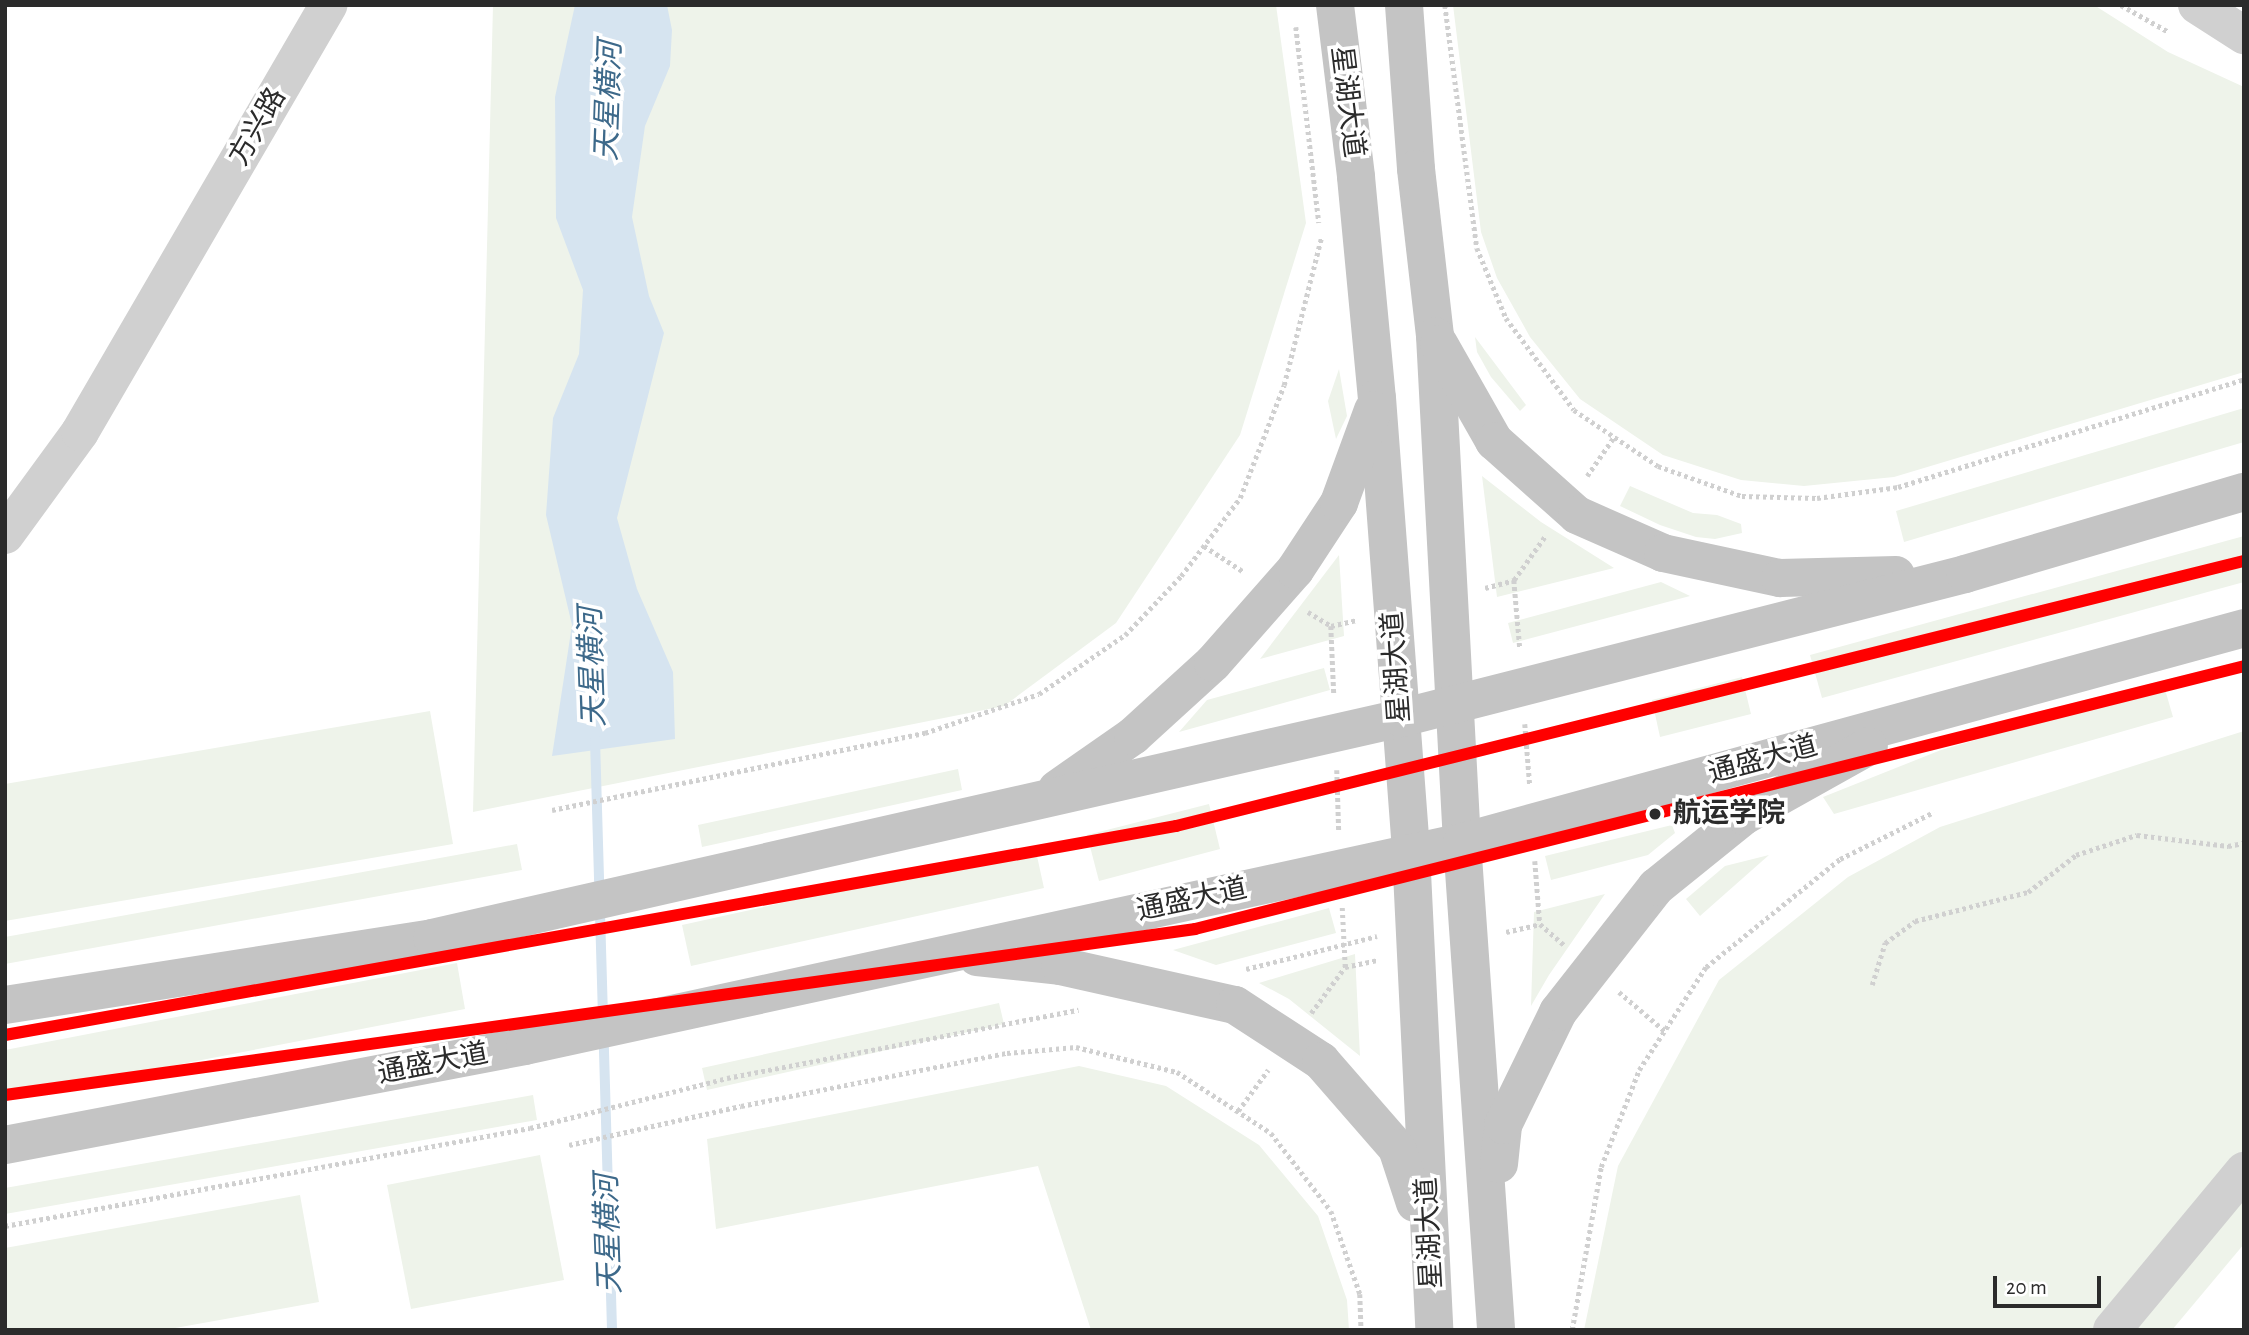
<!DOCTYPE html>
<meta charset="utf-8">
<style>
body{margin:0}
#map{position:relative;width:2249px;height:1335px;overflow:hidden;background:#fff;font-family:"Alegreya Sans","Noto Sans SC",sans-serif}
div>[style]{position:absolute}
.green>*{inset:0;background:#eef3ea}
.water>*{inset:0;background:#d6e4f0}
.stream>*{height:10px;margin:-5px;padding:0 5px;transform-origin:5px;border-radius:5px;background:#d6e4f0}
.path>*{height:4.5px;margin-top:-2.25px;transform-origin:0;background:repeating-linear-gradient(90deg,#d0d0d0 0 3.5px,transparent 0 7px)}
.minor>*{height:38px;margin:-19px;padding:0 19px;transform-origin:19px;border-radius:19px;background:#d0d0d0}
.major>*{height:38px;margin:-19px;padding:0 19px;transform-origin:19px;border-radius:19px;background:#c4c4c4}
.metro-1>*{height:12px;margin:-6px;padding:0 6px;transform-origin:6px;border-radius:6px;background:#f00}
.dots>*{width:19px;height:19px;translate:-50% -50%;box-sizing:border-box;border:4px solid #fff;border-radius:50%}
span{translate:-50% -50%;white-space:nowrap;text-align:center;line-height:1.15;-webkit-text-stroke:7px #fff;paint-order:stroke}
.street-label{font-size:28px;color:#2b2b2b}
.stop-label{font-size:28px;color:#2b2b2b;font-weight:700}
.left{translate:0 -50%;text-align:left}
.water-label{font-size:30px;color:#3d698a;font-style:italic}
.frame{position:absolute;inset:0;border:7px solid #2b2b2b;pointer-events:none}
.scale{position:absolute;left:1993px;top:1276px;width:108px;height:32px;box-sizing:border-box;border:4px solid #2b2b2b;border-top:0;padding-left:9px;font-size:21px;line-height:24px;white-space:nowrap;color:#2b2b2b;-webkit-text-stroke:5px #fff;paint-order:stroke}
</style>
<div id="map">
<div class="green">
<i style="clip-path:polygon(493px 5px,1276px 5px,1306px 223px,1240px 435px,1116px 623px,1004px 706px,473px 812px)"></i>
<i style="clip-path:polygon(1453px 5px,2094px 5px,2168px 52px,2244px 87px,2244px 372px,1894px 477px,1804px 486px,1741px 480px,1663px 455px,1580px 399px,1530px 337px,1497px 278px,1481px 232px)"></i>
<i style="clip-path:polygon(1475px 337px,1526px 405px,1520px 411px,1491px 377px,1477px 352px)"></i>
<i style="clip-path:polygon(1339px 369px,1347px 416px,1336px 439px,1328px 401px)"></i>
<i style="clip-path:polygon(2244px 408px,2244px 442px,1904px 542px,1896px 511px)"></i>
<i style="clip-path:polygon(1482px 476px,1541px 522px,1614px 568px,1497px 597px)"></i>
<i style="clip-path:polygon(1630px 486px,1693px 513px,1717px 515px,1741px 524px,1742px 533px,1715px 539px,1696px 537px,1660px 525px,1620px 506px)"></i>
<i style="clip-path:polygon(2244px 536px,2244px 582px,1822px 698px,1810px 655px)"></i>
<i style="clip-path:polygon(1339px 555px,1344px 636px,1260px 659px)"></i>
<i style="clip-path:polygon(1661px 582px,1690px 596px,1513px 643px,1508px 623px)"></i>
<i style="clip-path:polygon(1324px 668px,1330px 690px,1179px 732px,1207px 700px)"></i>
<i style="clip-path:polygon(1742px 677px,1751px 714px,1660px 737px,1652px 700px)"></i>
<i style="clip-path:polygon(2164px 686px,2173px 717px,1834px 814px,1823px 797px,1941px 750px)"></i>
<i style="clip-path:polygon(430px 711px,453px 844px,5px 921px,5px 784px)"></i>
<i style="clip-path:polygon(2244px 731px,2244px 1244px,2172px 1330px,1584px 1330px,1618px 1166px,1719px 980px,1848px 877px,1940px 827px)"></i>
<i style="clip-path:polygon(958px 769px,962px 790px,702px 847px,698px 825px)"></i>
<i style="clip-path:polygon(1209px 804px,1220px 849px,1099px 881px,1087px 835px)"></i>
<i style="clip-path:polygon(1672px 825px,1675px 833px,1648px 855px,1551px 880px,1545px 856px)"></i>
<i style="clip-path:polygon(517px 844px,522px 870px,5px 964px,5px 937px)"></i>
<i style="clip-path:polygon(1035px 847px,1044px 888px,691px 966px,682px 925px)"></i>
<i style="clip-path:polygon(1769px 855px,1700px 916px,1686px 899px,1725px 866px)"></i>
<i style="clip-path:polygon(1605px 894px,1549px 975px,1531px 1006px,1534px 912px)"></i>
<i style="clip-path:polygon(1329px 908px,1336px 933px,1216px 965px,1173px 950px)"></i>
<i style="clip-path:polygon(1355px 954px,1360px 1056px,1289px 999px,1259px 983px)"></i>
<i style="clip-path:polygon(457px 963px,465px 1009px,5px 1098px,5px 1050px)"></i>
<i style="clip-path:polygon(999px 1003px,1004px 1024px,707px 1090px,702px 1068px)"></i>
<i style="clip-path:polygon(1079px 1066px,1166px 1086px,1259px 1145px,1318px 1216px,1347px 1300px,1349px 1330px,1091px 1330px,1038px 1166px,716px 1229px,707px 1139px)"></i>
<i style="clip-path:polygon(533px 1095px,537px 1120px,5px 1214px,5px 1188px)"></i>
<i style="clip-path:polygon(540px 1155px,564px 1280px,411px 1309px,387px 1185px)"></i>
<i style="clip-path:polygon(300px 1195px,319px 1302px,164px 1330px,5px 1330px,5px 1248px)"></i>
</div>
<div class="water">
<i style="clip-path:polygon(575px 5px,667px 5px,672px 30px,670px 66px,645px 126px,632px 217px,649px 296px,664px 333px,617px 518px,637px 589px,673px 672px,675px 739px,552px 756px,572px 625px,546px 515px,553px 418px,579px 354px,583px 290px,556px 218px,555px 97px)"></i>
</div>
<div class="stream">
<i style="left:595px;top:739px;width:591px;rotate:88.35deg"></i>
</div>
<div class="path">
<i style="left:1445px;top:5px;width:245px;rotate:82.5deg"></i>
<i style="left:1477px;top:248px;width:76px;rotate:67.5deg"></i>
<i style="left:1506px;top:318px;width:114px;rotate:53.5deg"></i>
<i style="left:1574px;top:410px;width:101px;rotate:33.7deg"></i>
<i style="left:1658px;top:466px;width:89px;rotate:19.7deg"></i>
<i style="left:1742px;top:496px;width:75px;rotate:1.5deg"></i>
<i style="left:1817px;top:498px;width:82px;rotate:-7.7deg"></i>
<i style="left:1898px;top:487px;width:362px;rotate:-17.3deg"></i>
<i style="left:2121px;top:5px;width:55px;rotate:29.4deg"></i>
<i style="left:1296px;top:27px;width:197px;rotate:83.3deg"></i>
<i style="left:1587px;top:476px;width:47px;rotate:-55.3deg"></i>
<i style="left:1204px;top:546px;width:48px;rotate:33deg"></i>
<i style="left:1514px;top:580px;width:69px;rotate:85deg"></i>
<i style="left:1485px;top:588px;width:30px;rotate:-15deg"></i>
<i style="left:1514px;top:580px;width:55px;rotate:-54.6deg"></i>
<i style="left:1308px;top:612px;width:27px;rotate:31deg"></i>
<i style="left:1331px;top:626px;width:69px;rotate:87.5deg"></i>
<i style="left:1331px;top:626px;width:27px;rotate:-13deg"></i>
<i style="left:1525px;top:724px;width:62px;rotate:85.4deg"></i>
<i style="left:1337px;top:770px;width:62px;rotate:88.2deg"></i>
<i style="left:552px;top:810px;width:381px;rotate:-11.7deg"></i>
<i style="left:925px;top:733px;width:120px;rotate:-18.9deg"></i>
<i style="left:1039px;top:694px;width:104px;rotate:-34.5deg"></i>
<i style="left:1125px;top:635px;width:81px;rotate:-46.5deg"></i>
<i style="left:1181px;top:576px;width:98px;rotate:-52.9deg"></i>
<i style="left:1240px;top:498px;width:121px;rotate:-68.7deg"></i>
<i style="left:1284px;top:385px;width:151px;rotate:-75.8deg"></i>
<i style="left:1535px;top:861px;width:63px;rotate:85.5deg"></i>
<i style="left:1540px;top:924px;width:32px;rotate:41deg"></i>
<i style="left:1506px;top:932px;width:35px;rotate:-13deg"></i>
<i style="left:1345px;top:967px;width:34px;rotate:-12deg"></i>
<i style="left:1246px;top:969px;width:135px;rotate:-14.1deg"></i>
<i style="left:1872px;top:985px;width:44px;rotate:-72.8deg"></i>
<i style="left:1885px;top:943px;width:37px;rotate:-36deg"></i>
<i style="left:1915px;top:921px;width:117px;rotate:-14.4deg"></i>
<i style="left:2028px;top:892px;width:61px;rotate:-37.6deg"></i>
<i style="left:2076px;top:855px;width:64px;rotate:-18.2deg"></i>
<i style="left:2137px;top:835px;width:92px;rotate:6.9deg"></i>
<i style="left:2228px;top:846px;width:16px;rotate:-11deg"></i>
<i style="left:1619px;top:992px;width:60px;rotate:40.3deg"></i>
<i style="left:1311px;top:1013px;width:57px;rotate:-53.5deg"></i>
<i style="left:1345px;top:967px;width:60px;rotate:-92.9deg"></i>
<i style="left:1238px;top:1111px;width:51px;rotate:-53.8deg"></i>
<i style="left:569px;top:1145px;width:176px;rotate:-12.8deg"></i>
<i style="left:741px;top:1106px;width:271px;rotate:-11.3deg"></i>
<i style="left:1007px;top:1053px;width:69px;rotate:-5deg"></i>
<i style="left:1076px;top:1047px;width:104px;rotate:13.9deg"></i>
<i style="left:1177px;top:1072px;width:112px;rotate:33deg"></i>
<i style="left:1271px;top:1133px;width:98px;rotate:52.4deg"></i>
<i style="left:1331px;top:1211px;width:88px;rotate:70.7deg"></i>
<i style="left:1360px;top:1294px;width:36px;rotate:88deg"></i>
<i style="left:5px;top:1226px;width:534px;rotate:-10.57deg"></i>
<i style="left:530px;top:1128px;width:203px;rotate:-14.2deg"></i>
<i style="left:727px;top:1078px;width:358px;rotate:-11deg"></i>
<i style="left:1572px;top:1330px;width:166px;rotate:-79.9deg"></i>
<i style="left:1601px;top:1167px;width:104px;rotate:-68.6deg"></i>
<i style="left:1639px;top:1070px;width:123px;rotate:-57deg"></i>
<i style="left:1706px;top:967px;width:172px;rotate:-38.9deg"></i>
<i style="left:1840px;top:859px;width:105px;rotate:-26.6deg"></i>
</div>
<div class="minor">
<i style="left:2197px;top:5px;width:56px;rotate:32.6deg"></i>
<i style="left:5px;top:535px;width:127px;rotate:-53.9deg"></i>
<i style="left:80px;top:432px;width:494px;rotate:-59.8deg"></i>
<i style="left:2112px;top:1330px;width:207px;rotate:-50.3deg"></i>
</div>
<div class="major">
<i style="left:1335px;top:5px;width:173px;rotate:83deg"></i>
<i style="left:1356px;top:177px;width:222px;rotate:84.6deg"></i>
<i style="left:1377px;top:398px;width:455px;rotate:85.7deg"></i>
<i style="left:1411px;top:852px;width:479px;rotate:87.2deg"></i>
<i style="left:1404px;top:5px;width:164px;rotate:85.8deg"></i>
<i style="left:1416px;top:169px;width:168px;rotate:83.5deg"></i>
<i style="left:1435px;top:336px;width:507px;rotate:86.95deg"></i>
<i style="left:1462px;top:842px;width:489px;rotate:86deg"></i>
<i style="left:1439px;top:344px;width:112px;rotate:60.4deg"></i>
<i style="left:1494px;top:441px;width:111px;rotate:41.7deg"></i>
<i style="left:1577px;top:515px;width:94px;rotate:23.8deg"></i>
<i style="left:1663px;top:553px;width:120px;rotate:12.1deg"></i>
<i style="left:1780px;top:578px;width:116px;rotate:-1.5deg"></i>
<i style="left:1057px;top:789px;width:93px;rotate:-34.9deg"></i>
<i style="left:1133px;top:736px;width:108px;rotate:-42.4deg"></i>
<i style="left:1213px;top:663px;width:124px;rotate:-48.6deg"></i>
<i style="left:1295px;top:570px;width:80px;rotate:-56.7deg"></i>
<i style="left:1339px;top:503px;width:99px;rotate:-69.9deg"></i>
<i style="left:977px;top:957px;width:83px;rotate:6.2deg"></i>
<i style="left:1060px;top:966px;width:179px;rotate:12.6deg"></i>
<i style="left:1235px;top:1005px;width:103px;rotate:33.1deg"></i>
<i style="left:1321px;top:1061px;width:116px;rotate:48.9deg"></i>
<i style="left:1397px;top:1148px;width:58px;rotate:71.9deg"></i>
<i style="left:5px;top:1005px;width:432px;rotate:-8.9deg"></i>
<i style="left:432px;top:938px;width:994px;rotate:-12.79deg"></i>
<i style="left:1401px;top:718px;width:582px;rotate:-14.32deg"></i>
<i style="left:1965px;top:574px;width:291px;rotate:-16.4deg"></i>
<i style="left:5px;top:1145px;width:529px;rotate:-10.78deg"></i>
<i style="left:525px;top:1046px;width:959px;rotate:-12.28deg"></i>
<i style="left:1462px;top:842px;width:811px;rotate:-15.3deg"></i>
<i style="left:1499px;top:1164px;width:39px;rotate:-84deg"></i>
<i style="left:1503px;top:1125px;width:126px;rotate:-64deg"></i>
<i style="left:1558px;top:1012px;width:159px;rotate:-51.9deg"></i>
<i style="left:1656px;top:887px;width:113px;rotate:-38.9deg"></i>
<i style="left:1744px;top:816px;width:143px;rotate:-29.2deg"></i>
</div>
<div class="metro-1">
<i style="left:5px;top:1035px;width:1190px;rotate:-10.12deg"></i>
<i style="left:1176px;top:826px;width:1100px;rotate:-13.94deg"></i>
<i style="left:5px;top:1095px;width:1202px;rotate:-7.94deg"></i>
<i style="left:1195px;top:929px;width:1081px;rotate:-14.07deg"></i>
</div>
<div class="dots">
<i style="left:1655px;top:814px;background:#2b2b2b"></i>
</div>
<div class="street-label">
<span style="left:1347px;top:102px;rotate:83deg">星湖大道</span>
<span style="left:258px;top:127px;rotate:-60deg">方兴路</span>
<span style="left:1397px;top:667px;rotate:-94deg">星湖大道</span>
<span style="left:1763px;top:760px;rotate:-15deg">通盛大道</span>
<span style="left:1192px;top:900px;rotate:-12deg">通盛大道</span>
<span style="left:433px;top:1064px;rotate:-11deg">通盛大道</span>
<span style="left:1430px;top:1233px;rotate:-93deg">星湖大道</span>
</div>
<div class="stop-label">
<span class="left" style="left:1673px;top:814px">航运学院</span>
</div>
<div class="water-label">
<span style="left:609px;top:101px;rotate:-88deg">天星横河</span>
<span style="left:593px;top:667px;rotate:-92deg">天星横河</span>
<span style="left:609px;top:1234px;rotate:-92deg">天星横河</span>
</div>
<div class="frame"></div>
<div class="scale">20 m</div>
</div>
